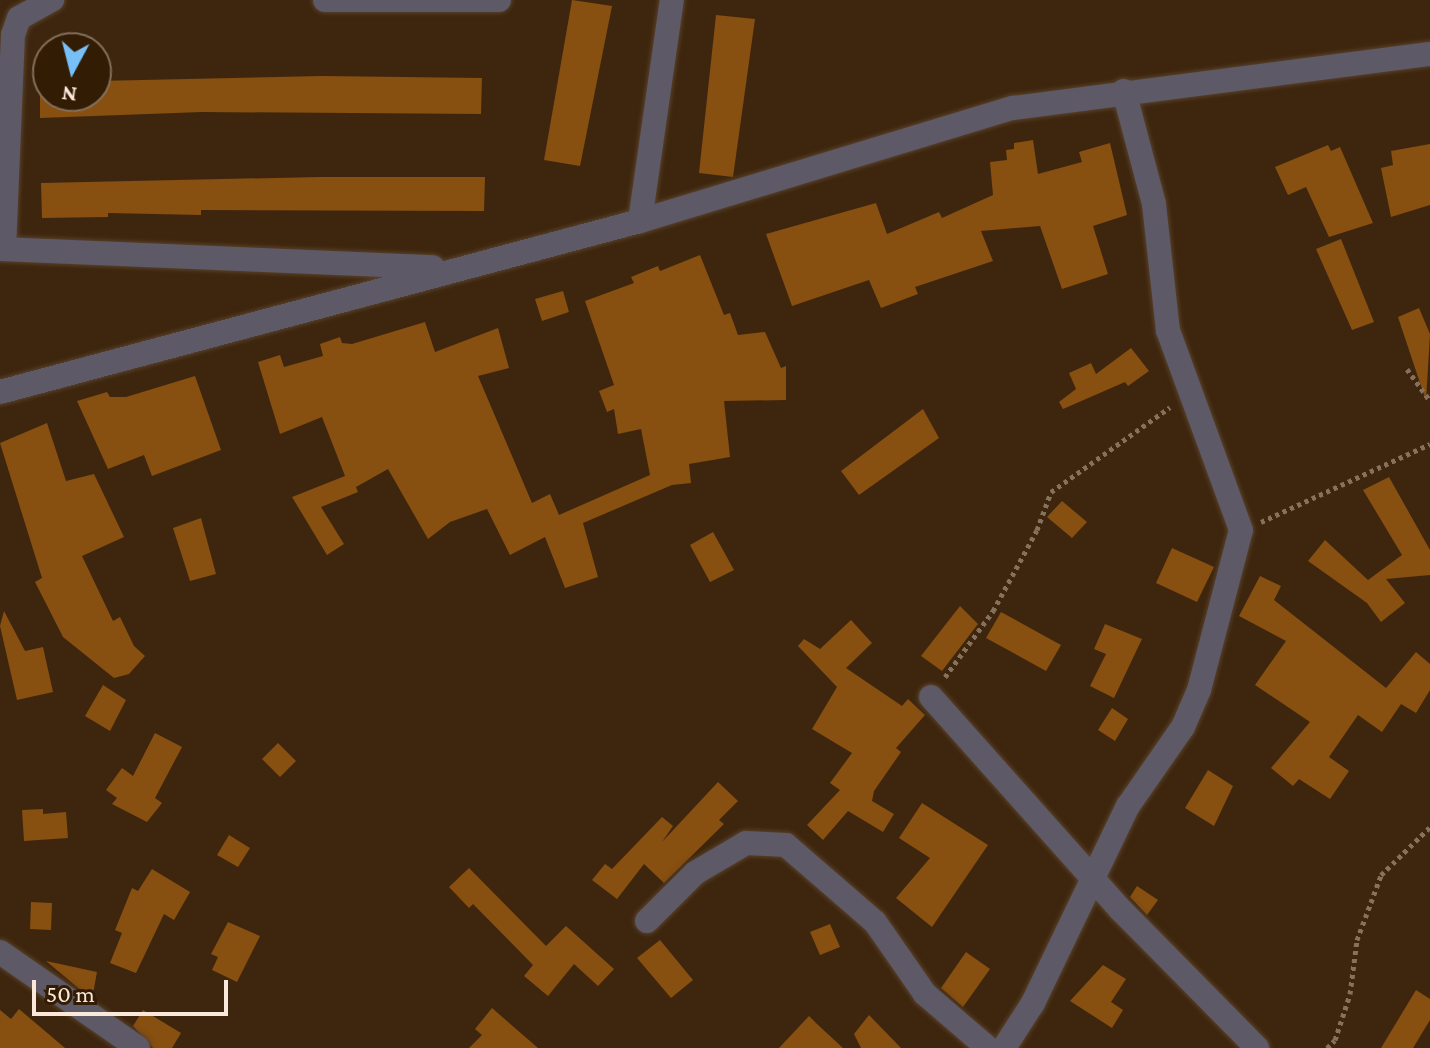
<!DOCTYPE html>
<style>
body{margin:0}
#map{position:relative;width:1430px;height:1048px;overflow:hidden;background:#3e260e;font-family:"Crimson Pro",serif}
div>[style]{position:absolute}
.building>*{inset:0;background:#874f10}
.path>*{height:5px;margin-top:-2.5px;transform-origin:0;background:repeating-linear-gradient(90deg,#86715d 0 4px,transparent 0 8px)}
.roads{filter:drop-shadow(0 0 2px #58412b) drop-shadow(0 0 2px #58412b)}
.minor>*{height:24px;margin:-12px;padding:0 12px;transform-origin:12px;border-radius:12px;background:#5e5967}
span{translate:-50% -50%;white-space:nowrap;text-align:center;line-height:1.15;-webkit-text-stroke:6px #331c04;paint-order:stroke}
.north{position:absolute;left:32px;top:32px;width:80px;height:80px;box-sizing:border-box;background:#331c04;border:2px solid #836e5a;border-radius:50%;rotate:187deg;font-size:22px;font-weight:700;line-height:32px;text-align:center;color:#fae9db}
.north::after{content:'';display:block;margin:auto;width:28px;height:36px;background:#77bff7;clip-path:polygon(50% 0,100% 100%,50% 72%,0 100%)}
.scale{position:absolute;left:32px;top:980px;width:196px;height:36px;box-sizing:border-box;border:4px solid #fae9db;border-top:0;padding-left:10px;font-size:24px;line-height:28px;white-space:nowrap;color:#fae9db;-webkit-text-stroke:6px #331c04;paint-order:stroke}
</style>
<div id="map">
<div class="building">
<i style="clip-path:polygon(572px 0,612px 6px,580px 166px,544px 160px)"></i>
<i style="clip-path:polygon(716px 15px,755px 19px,733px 177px,699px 173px)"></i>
<i style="clip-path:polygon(322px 76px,482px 78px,481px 114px,202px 112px,40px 118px,40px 96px,96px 96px,96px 81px)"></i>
<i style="clip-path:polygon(1033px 140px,1038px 174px,1082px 162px,1079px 152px,1110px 143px,1127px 215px,1093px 226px,1108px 274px,1062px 289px,1040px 226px,981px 231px,993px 261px,915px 287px,918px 294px,881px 308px,869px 280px,792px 306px,766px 234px,876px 203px,887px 234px,939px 212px,942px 218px,993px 195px,990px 162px,1007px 160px,1006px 150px,1014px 149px,1014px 143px)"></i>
<i style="clip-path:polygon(1430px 144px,1430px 205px,1391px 217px,1381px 168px,1393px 165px,1391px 151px)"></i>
<i style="clip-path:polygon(1328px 145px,1331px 151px,1340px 147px,1373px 223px,1329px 237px,1306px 187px,1288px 195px,1275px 167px)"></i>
<i style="clip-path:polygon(319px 177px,485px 177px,484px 211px,201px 210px,201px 215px,108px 213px,108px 217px,42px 218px,41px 183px)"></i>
<i style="clip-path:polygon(1341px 239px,1374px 322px,1352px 330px,1316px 249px)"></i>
<i style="clip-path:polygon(700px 255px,724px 315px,730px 313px,738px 335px,765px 332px,781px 368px,786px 366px,786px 400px,724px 401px,730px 457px,689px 464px,691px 483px,672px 485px,583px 523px,598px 577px,565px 588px,545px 537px,510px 555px,487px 509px,450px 522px,428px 539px,388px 469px,356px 487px,358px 492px,321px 507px,344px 544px,327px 555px,292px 497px,345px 476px,322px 417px,280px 434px,258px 362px,280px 355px,284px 367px,323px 356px,320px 344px,340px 337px,342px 343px,352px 344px,425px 322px,435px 352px,498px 328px,509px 368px,478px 376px,532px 503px,550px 494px,559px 515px,650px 475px,641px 429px,618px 434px,614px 409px,607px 412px,599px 391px,614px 385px,585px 301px,634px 283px,631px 277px,658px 266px,660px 271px)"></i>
<i style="clip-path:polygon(563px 291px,569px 312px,542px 321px,535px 299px)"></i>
<i style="clip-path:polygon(1419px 308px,1430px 334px,1426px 401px,1398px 317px)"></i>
<i style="clip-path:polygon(1131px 348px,1149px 371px,1128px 386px,1125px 382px,1063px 409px,1059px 402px,1076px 389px,1069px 373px,1091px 363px,1096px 374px)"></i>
<i style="clip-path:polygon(195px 376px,221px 450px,152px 476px,144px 455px,108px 469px,77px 401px,107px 392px,110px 397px,126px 397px)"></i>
<i style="clip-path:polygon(923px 409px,939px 438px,859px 495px,841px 471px)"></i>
<i style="clip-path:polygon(47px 423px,66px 481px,94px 474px,124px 537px,82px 556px,113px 621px,120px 617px,134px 646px,145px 656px,129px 674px,114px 678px,63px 637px,35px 582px,42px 578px,0 443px)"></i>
<i style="clip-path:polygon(1389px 477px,1430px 550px,1430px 575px,1386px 579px,1405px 603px,1381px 622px,1367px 603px,1308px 561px,1325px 540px,1368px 580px,1402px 555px,1363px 490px)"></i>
<i style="clip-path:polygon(1062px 501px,1087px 522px,1072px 538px,1047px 517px)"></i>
<i style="clip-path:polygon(201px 518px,216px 574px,190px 581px,173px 528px)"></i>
<i style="clip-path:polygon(713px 532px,734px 570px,710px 582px,690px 545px)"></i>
<i style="clip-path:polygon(1172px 548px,1214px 567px,1197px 602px,1156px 583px)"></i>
<i style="clip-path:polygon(1260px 576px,1281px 586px,1274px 600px,1386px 688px,1416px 652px,1430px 664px,1430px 690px,1416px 713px,1401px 704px,1382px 732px,1358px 715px,1329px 757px,1349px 771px,1330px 799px,1299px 779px,1293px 786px,1271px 768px,1310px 722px,1255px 685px,1286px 641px,1239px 616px)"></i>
<i style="clip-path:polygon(960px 606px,978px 624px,942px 671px,921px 656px)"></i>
<i style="clip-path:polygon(4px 611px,25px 651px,43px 647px,53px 692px,17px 700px,0 626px)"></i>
<i style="clip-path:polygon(1001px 612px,1061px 645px,1046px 671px,986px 638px)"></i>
<i style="clip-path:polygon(851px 620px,872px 643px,846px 668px,902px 706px,908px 699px,925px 715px,896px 748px,901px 752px,874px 791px,872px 801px,894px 814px,883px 832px,848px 811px,823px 840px,807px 825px,840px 790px,830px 783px,852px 753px,812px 729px,837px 687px,798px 646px,804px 639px,820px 649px)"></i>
<i style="clip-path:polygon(1105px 624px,1142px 639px,1114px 698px,1090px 686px,1106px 654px,1094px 649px)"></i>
<i style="clip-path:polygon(103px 685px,126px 700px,110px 731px,85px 716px)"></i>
<i style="clip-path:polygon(1112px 708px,1128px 719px,1115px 741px,1098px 730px)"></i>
<i style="clip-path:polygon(155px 733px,182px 747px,155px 798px,162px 803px,147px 822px,112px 804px,117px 798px,106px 790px,122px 768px,133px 776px)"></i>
<i style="clip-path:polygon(278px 743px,296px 761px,280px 777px,262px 759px)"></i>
<i style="clip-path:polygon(1208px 770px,1233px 786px,1214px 826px,1185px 808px)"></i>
<i style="clip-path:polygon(718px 782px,738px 801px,719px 820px,724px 824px,664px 883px,644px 864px,617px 899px,592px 880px,605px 864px,612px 869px,662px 817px,673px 826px,662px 842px)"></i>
<i style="clip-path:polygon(922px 803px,988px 845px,932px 927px,896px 898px,930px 858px,899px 838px)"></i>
<i style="clip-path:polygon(43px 809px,43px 814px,66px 812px,68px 838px,24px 841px,22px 810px)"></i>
<i style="clip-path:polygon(229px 835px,250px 848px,238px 867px,217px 855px)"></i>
<i style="clip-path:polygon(469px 868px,546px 946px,566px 926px,614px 969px,598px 986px,574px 964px,548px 996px,524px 976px,533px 965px,473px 904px,469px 908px,449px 887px)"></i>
<i style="clip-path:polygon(152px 869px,190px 892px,174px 920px,164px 914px,136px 973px,110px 963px,122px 933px,115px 930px,132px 888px,138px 891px)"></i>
<i style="clip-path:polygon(1137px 886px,1158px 900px,1147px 915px,1130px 897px)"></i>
<i style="clip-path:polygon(31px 902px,52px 903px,51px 930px,30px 929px)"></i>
<i style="clip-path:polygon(228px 922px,260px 936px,237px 982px,212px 970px,218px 957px,211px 954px)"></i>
<i style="clip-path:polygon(830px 924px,840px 947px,820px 955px,810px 932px)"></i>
<i style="clip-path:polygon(660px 940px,693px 980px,671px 998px,637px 958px)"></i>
<i style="clip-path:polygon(966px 952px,990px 969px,963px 1007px,941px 988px)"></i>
<i style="clip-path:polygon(46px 961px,97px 972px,93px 994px,83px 992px)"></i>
<i style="clip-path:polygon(1103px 965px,1126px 979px,1111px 1002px,1123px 1010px,1112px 1028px,1070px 1001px)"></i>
<i style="clip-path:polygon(1416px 990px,1430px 999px,1430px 1020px,1413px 1048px,1381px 1048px)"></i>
<i style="clip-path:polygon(492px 1008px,538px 1048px,469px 1048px,482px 1035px,475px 1029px)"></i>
<i style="clip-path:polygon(19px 1009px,65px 1048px,0 1048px,0 1010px,11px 1019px)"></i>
<i style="clip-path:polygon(143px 1010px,181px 1033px,172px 1048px,153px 1048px,133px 1026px)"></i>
<i style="clip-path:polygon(869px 1015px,901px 1048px,861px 1048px,854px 1034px)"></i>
<i style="clip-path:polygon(809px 1016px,817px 1024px,843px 1048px,779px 1048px)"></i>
</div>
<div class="path">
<i style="left:1407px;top:369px;width:39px;rotate:54deg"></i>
<i style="left:1261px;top:522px;width:186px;rotate:-24.8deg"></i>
<i style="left:945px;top:677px;width:82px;rotate:-54deg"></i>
<i style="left:993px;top:611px;width:92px;rotate:-61.5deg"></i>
<i style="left:1037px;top:530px;width:40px;rotate:-69.8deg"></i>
<i style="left:1051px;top:492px;width:146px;rotate:-35.5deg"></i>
<i style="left:1327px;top:1048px;width:11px;rotate:-45deg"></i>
<i style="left:1335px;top:1040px;width:48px;rotate:-71.9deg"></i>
<i style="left:1350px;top:994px;width:54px;rotate:-82.6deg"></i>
<i style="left:1357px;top:940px;width:69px;rotate:-69.7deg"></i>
<i style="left:1381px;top:875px;width:69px;rotate:-44.4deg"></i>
</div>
<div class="roads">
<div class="minor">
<i style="left:325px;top:0;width:174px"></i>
<i style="left:640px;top:221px;width:223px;rotate:-81.8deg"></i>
<i style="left:0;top:249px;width:433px;rotate:2.4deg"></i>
<i style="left:4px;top:249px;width:214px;rotate:-87.6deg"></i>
<i style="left:13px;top:35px;width:18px;rotate:-71deg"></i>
<i style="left:19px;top:18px;width:38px;rotate:-29deg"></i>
<i style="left:0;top:392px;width:662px;rotate:-14.96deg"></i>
<i style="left:640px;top:221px;width:390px;rotate:-16.9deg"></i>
<i style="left:1013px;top:108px;width:420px;rotate:-7.4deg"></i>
<i style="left:931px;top:697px;width:285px;rotate:48.3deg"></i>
<i style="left:1121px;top:910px;width:194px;rotate:45.4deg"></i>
<i style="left:647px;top:921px;width:68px;rotate:-45deg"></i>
<i style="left:695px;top:873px;width:59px;rotate:-30.5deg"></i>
<i style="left:746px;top:843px;width:40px;rotate:2.9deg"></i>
<i style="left:786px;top:845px;width:118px;rotate:40.9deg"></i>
<i style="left:875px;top:922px;width:88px;rotate:55.2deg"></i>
<i style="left:925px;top:994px;width:83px;rotate:40.6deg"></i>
<i style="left:0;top:952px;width:168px;rotate:34.8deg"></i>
<i style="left:1004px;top:1048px;width:54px;rotate:-57.2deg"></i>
<i style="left:1033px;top:1003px;width:219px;rotate:-64.3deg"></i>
<i style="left:1128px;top:806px;width:96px;rotate:-55.2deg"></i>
<i style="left:1183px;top:727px;width:40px;rotate:-66.6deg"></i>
<i style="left:1199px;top:690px;width:165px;rotate:-75.3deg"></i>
<i style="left:1241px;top:530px;width:212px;rotate:-110.1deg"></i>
<i style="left:1168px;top:331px;width:128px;rotate:-96.3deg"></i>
<i style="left:1154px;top:204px;width:117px;rotate:-104.9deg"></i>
</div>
</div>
<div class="north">N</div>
<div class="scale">50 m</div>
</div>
